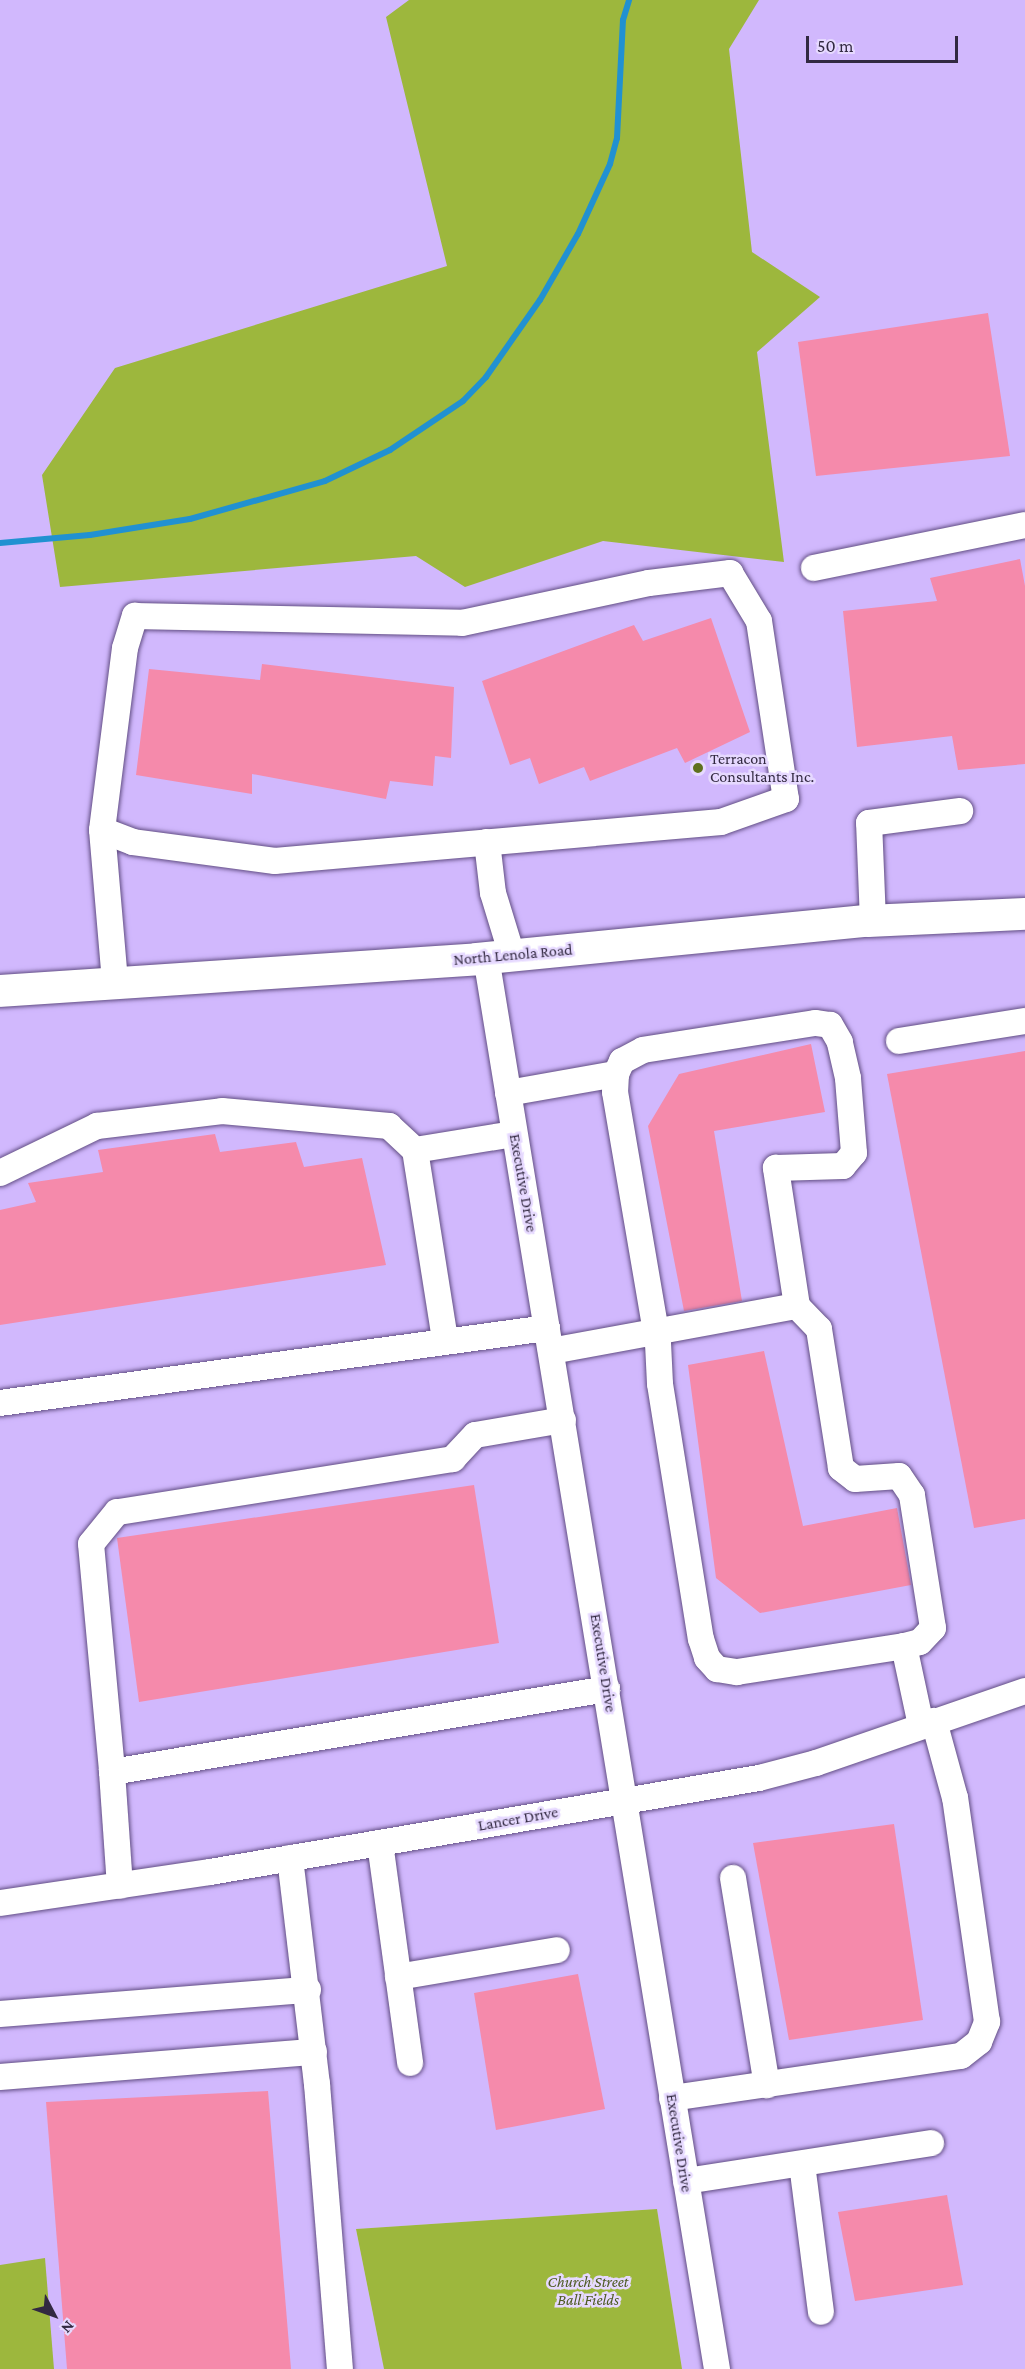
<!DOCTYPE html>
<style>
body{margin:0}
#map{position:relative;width:1025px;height:2369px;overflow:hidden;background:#dac9fb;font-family:"Crimson Pro",serif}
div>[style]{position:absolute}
.built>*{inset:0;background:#d1b8fd}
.green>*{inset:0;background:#9db73d}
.stream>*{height:6px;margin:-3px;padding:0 3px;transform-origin:3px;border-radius:3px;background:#2191d1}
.building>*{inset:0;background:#f58aab}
.roads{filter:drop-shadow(0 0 2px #624e84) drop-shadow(0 0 2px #624e84)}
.minor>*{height:26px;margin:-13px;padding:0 13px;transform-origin:13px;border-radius:13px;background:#fff}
.major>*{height:32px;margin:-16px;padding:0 16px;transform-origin:16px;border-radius:16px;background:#fff}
.dots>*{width:16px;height:16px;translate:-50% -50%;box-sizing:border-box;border:3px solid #e6d9ff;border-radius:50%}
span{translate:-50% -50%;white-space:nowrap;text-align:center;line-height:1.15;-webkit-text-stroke:5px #e6d9ff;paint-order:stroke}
.poi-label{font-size:16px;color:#322941}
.left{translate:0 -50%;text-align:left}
.street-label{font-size:16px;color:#322941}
.park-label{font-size:16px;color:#4e5b24;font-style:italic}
.north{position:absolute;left:24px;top:2285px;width:60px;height:60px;-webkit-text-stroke:4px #e6d9ff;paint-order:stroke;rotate:131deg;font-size:16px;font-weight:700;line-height:24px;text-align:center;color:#322941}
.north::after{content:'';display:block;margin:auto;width:21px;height:27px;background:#322941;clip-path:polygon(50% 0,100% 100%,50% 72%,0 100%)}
.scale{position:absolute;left:806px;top:36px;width:152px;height:27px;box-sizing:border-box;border:3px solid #322941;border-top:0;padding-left:8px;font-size:18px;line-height:21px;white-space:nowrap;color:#322941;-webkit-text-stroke:4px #e6d9ff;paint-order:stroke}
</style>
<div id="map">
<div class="built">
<i style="clip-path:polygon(0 0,1025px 0,1025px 2369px,682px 2369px,657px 2209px,356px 2229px,384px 2369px,0 2369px)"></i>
</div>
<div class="green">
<i style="clip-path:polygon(409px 0,759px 0,729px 49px,752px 252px,820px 297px,757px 352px,784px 562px,603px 541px,465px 587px,416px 556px,60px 587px,42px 475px,115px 368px,447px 266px,386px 17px)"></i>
<i style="clip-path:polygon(657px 2209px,682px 2369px,384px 2369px,356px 2229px)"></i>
<i style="clip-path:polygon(45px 2258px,54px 2369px,0 2369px,0 2265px)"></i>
</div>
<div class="stream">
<i style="left:0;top:543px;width:90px;rotate:-5.1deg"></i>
<i style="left:90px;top:535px;width:101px;rotate:-9.1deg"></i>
<i style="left:190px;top:519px;width:140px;rotate:-15.7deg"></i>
<i style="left:325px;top:481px;width:72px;rotate:-25.5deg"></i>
<i style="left:390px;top:450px;width:88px;rotate:-33.9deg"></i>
<i style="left:463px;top:401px;width:33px;rotate:-46deg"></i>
<i style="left:486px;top:377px;width:94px;rotate:-55deg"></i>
<i style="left:540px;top:300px;width:76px;rotate:-60.1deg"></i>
<i style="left:578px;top:234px;width:77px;rotate:-65.4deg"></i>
<i style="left:610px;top:164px;width:27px;rotate:-75deg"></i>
<i style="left:617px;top:138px;width:118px;rotate:-87.1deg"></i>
<i style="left:623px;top:20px;width:21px;rotate:-73deg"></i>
</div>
<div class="building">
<i style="clip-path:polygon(988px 313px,1010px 456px,816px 476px,798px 342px)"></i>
<i style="clip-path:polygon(1020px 559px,1025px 586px,1025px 764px,958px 770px,952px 736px,857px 747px,843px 611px,937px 601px,930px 578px)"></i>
<i style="clip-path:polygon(711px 618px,750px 732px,685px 763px,677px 748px,590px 781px,584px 767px,539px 784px,530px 758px,510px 765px,482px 681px,634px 625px,643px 641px)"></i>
<i style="clip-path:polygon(262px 664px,454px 687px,451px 758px,435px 756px,433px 786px,390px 781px,386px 799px,252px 774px,252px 794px,136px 775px,149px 669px,260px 680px)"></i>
<i style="clip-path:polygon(811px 1044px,825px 1112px,714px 1131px,742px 1301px,684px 1311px,648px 1126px,679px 1074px)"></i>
<i style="clip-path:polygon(1025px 1051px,1025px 1519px,974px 1528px,887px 1074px)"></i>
<i style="clip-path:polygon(215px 1134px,220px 1152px,296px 1142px,304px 1167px,362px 1158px,386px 1265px,0 1325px,0 1210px,36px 1202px,28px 1183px,103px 1172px,98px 1150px)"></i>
<i style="clip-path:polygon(764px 1351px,803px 1526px,897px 1508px,911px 1585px,760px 1613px,716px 1578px,688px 1365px)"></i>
<i style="clip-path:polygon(474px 1485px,499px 1643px,139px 1702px,117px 1538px)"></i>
<i style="clip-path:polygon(894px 1824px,923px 2020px,789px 2040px,753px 1843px)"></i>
<i style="clip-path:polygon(578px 1974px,605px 2109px,496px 2130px,474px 1993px)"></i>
<i style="clip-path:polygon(268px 2091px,291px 2369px,67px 2369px,46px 2102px)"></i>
<i style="clip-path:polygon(947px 2195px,963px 2285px,855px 2301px,838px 2212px)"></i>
</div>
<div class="roads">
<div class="minor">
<i style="left:814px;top:568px;width:215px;rotate:-11.5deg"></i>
<i style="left:730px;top:573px;width:56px;rotate:58.9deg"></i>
<i style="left:759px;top:621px;width:180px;rotate:81.4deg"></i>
<i style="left:786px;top:799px;width:69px;rotate:160.5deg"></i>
<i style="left:721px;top:822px;width:448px;rotate:175deg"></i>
<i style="left:275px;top:861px;width:143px;rotate:-172.4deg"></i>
<i style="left:133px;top:842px;width:33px;rotate:-159deg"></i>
<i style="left:102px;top:830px;width:183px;rotate:-82.8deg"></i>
<i style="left:125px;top:648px;width:34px;rotate:-73deg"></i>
<i style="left:135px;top:616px;width:327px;rotate:1.2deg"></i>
<i style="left:462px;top:623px;width:191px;rotate:-12.1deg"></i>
<i style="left:649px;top:583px;width:82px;rotate:-7deg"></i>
<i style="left:102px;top:830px;width:154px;rotate:85.1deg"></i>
<i style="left:487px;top:842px;width:51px;rotate:83.3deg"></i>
<i style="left:493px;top:893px;width:65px;rotate:73deg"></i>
<i style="left:873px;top:921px;width:98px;rotate:-92.3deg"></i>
<i style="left:869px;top:823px;width:92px;rotate:-7.5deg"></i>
<i style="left:486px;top:957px;width:1431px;rotate:80.71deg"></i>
<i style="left:899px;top:1041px;width:128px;rotate:-9deg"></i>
<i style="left:508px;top:1093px;width:110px;rotate:-10deg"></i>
<i style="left:415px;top:1150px;width:192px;rotate:81deg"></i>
<i style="left:0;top:1173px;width:108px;rotate:-25.9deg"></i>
<i style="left:97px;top:1126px;width:126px;rotate:-6.8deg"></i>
<i style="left:222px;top:1111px;width:168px;rotate:5.1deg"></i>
<i style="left:389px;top:1126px;width:35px;rotate:43deg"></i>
<i style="left:415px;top:1150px;width:100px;rotate:-9.2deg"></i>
<i style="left:551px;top:1351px;width:250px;rotate:-10.4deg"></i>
<i style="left:0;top:1403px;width:552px;rotate:-7.81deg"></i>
<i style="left:563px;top:1420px;width:89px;rotate:170.3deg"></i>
<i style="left:475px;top:1435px;width:33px;rotate:133deg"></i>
<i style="left:453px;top:1459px;width:340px;rotate:171deg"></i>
<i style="left:117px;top:1512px;width:41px;rotate:129.1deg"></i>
<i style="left:91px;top:1544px;width:229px;rotate:84.7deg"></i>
<i style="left:112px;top:1772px;width:502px;rotate:-9.52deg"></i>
<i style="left:904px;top:1646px;width:16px;rotate:-14deg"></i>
<i style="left:920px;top:1642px;width:19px;rotate:-47deg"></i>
<i style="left:933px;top:1628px;width:135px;rotate:-99deg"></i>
<i style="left:912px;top:1495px;width:23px;rotate:-124deg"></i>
<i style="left:899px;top:1476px;width:44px;rotate:176.1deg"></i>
<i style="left:855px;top:1479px;width:18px;rotate:-142deg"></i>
<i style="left:841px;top:1468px;width:141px;rotate:-99deg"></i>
<i style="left:819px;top:1329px;width:32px;rotate:-134deg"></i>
<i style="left:797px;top:1306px;width:140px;rotate:-98.7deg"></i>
<i style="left:776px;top:1168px;width:67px;rotate:-1.7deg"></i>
<i style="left:843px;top:1166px;width:17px;rotate:-50deg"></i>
<i style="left:854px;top:1153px;width:75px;rotate:-94.6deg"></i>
<i style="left:848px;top:1078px;width:37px;rotate:-103deg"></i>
<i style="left:840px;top:1042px;width:20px;rotate:-120deg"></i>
<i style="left:830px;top:1025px;width:15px;rotate:-172deg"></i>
<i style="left:815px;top:1023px;width:174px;rotate:171.1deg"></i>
<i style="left:643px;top:1050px;width:24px;rotate:152deg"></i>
<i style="left:622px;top:1061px;width:14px;rotate:115deg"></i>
<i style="left:616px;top:1074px;width:18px;rotate:93deg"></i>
<i style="left:615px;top:1092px;width:255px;rotate:80.3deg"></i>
<i style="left:658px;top:1343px;width:41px;rotate:87.2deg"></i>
<i style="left:660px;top:1384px;width:258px;rotate:80.9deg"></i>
<i style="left:701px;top:1639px;width:20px;rotate:72deg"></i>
<i style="left:707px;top:1658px;width:15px;rotate:48deg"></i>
<i style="left:717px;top:1669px;width:20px;rotate:9deg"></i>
<i style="left:737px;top:1672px;width:169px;rotate:-8.8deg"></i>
<i style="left:904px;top:1646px;width:81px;rotate:77.9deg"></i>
<i style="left:112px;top:1772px;width:114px;rotate:86deg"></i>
<i style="left:380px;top:1843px;width:222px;rotate:82.2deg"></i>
<i style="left:290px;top:1858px;width:228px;rotate:83.2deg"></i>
<i style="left:317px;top:2084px;width:286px;rotate:85.4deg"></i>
<i style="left:733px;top:1878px;width:210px;rotate:80.7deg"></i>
<i style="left:0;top:1903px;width:212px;rotate:-8.4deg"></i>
<i style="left:210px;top:1872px;width:557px;rotate:-9.72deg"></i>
<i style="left:759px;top:1778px;width:59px;rotate:-14.7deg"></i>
<i style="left:816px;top:1763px;width:221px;rotate:-19deg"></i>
<i style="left:398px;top:1977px;width:161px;rotate:-9.6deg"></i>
<i style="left:0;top:2014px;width:309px;rotate:-4.5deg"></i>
<i style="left:0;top:2077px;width:315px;rotate:-4.6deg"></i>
<i style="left:672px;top:2098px;width:292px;rotate:-8.3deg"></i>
<i style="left:961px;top:2056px;width:23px;rotate:-38deg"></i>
<i style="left:979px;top:2042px;width:22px;rotate:-68deg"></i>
<i style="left:987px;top:2022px;width:226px;rotate:-98.1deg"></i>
<i style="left:955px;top:1798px;width:80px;rotate:-105.3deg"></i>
<i style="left:802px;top:2164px;width:149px;rotate:82.7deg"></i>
<i style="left:686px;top:2181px;width:248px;rotate:-8.8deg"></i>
</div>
<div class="major">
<i style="left:0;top:991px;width:478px;rotate:-3.8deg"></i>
<i style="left:477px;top:959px;width:393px;rotate:-5.6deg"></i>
<i style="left:868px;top:921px;width:157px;rotate:-2.6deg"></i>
</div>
</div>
<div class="dots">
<i style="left:698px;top:768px;background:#5f711e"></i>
</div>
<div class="poi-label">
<span class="left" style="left:710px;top:768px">Terracon<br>Consultants Inc.</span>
</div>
<div class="street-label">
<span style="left:513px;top:955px;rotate:-5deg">North Lenola Road</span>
<span style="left:523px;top:1183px;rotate:80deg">Executive Drive</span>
<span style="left:603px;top:1663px;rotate:81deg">Executive Drive</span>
<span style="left:518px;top:1819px;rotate:-10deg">Lancer Drive</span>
<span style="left:679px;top:2143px;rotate:81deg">Executive Drive</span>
</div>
<div class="park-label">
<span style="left:588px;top:2291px">Church Street<br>Ball Fields</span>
</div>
<div class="north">N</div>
<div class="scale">50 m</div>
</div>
